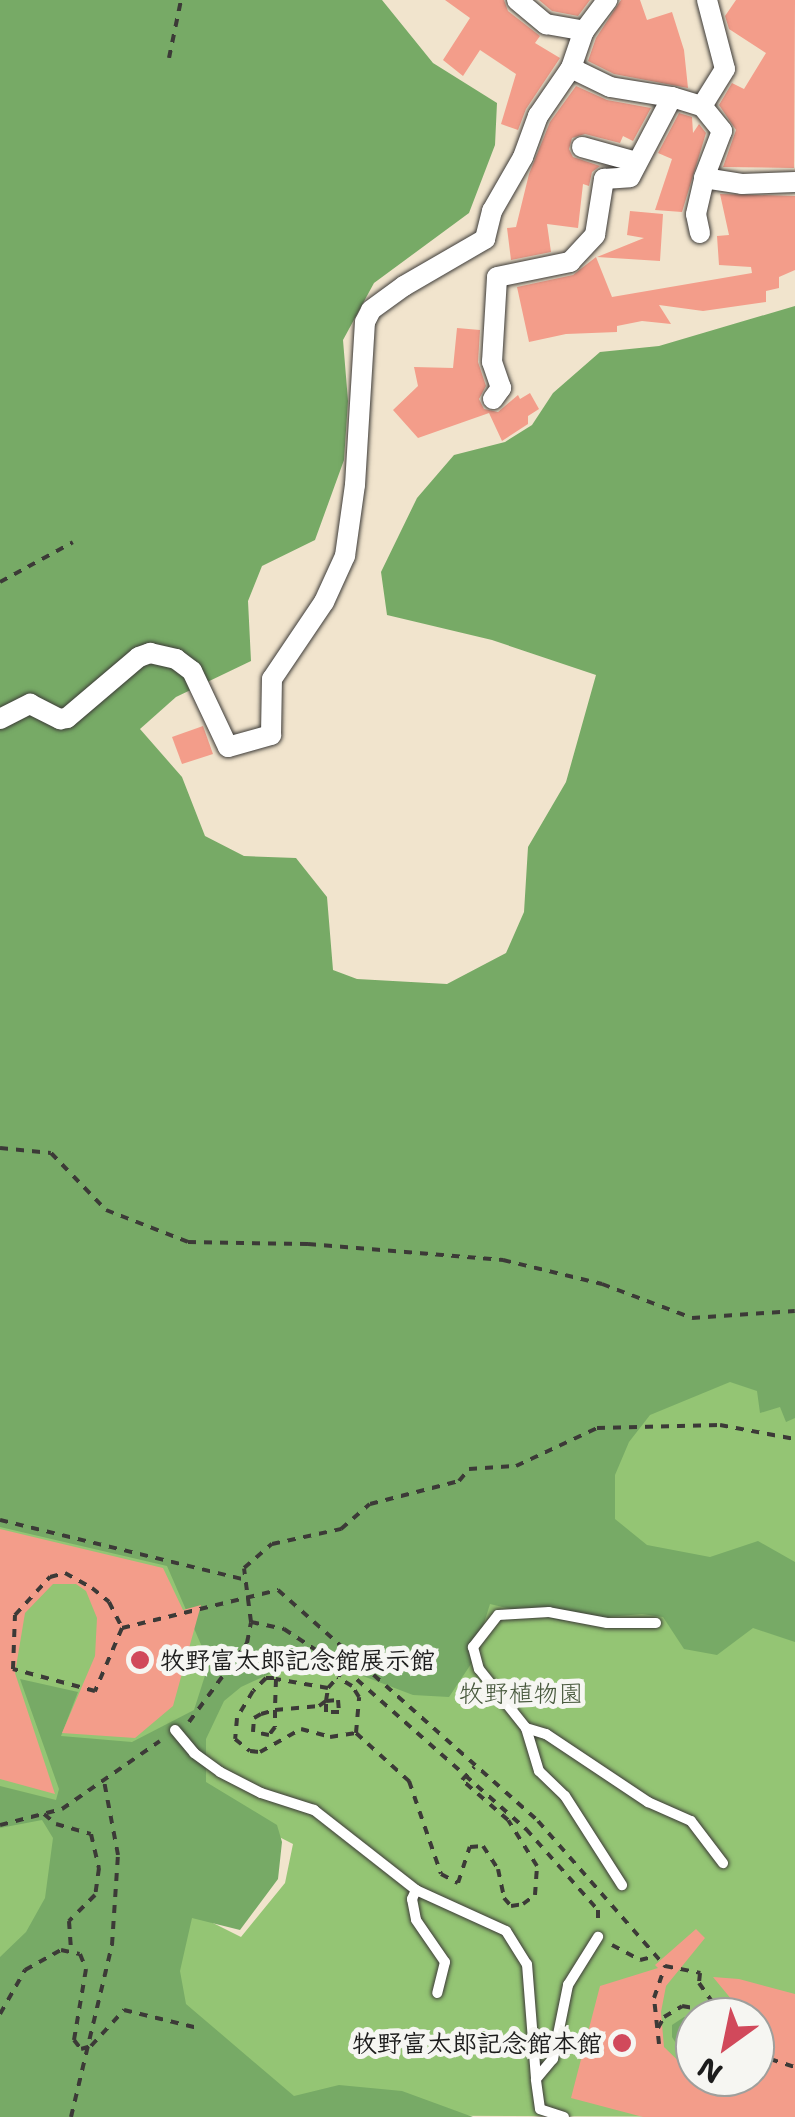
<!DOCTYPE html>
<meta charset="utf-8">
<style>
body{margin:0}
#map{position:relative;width:795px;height:2117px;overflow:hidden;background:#f1e4cd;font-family:"Shantell Sans","Klee One",sans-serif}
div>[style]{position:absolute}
.green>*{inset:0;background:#94c574}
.forest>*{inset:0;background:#7a6}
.building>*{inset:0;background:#f39d8a}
.path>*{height:4px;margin-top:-2px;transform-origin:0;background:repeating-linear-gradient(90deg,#3c3a37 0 8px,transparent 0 16px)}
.roads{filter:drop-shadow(0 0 2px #3c3a37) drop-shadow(0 0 2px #3c3a37)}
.lane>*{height:10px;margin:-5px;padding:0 5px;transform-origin:5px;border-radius:5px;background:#fff}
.street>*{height:20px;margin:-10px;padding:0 10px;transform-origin:10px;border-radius:10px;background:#fff}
.dots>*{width:28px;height:28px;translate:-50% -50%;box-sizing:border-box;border:5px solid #f6f6f2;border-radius:50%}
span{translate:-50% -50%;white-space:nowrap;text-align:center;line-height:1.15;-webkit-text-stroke:10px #f6f6f2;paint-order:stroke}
.poi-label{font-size:25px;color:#1c1c1c;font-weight:700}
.left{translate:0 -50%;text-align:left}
.right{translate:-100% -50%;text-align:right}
.park-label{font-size:25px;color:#46573b}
.north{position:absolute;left:675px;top:1997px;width:100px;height:100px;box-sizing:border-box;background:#f6f6f2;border:2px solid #9f9f9c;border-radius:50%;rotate:213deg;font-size:28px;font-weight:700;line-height:40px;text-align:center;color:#1c1c1c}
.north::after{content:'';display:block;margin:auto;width:35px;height:45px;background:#d1495b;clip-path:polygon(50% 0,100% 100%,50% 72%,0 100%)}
</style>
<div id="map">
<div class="green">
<i style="clip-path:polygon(evenodd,795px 1178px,795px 2117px,282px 2115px,174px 1996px,189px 1911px,241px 1937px,285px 1883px,293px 1844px,222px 1808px,0 2077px,0 1445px,795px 1178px,695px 2017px,755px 2017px,755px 2077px,695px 2077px,695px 2017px)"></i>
</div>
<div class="forest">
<i style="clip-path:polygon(0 0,382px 0,433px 63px,497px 103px,495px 145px,469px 213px,374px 283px,343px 340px,348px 401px,344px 460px,315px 540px,262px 566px,248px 601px,251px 661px,176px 697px,140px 729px,182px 777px,205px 836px,244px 856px,296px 858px,327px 897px,333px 970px,357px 979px,447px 984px,506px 953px,524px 912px,528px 847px,566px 782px,596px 675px,492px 640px,387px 615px,381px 572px,417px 498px,454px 455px,505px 442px,532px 425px,553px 393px,600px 352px,659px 346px,795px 306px,795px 1418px,786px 1422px,780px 1407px,760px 1413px,757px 1391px,730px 1382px,650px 1415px,629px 1442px,615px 1475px,615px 1519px,647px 1545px,710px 1557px,758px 1541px,795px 1562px,795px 1642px,753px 1628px,717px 1655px,684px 1649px,663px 1617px,642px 1614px,561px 1621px,490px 1604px,471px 1664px,449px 1697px,413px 1695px,355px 1673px,326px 1673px,291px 1664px,241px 1687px,224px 1701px,206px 1739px,206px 1782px,277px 1825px,282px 1842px,278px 1879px,240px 1930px,192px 1918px,180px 1971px,186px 2004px,294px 2096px,339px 2085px,402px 2091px,473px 2117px,0 2117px,0 1957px,26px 1932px,45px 1898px,53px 1838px,42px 1820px,0 1828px,0 1786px,56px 1800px,59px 1789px,20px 1679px,78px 1692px,61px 1736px,132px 1742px,194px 1710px,209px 1663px,167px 1566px,0 1527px)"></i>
<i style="clip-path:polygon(684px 2017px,695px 2018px,695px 2058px,679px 2048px,672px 2037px,672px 2025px)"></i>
</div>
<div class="building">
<i style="clip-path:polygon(445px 0,504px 0,508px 11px,540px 36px,535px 43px,560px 58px,526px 109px,518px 130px,501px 124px,516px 74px,480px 50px,463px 76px,443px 60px,470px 18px)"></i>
<i style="clip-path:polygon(539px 0,590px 0,578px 16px,552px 11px)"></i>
<i style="clip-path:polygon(621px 0,640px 0,647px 20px,672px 12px,684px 50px,688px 88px,614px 74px,588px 61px,596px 38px)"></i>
<i style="clip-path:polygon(736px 0,795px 0,794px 168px,723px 167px,736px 130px,719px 105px,732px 83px,744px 89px,766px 53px,729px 29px,725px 16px)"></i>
<i style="clip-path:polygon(576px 86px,607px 100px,651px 108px,633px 141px,623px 136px,620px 143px,585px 134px,572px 138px,569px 149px,573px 157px,600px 166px,592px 172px,589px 186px,583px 184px,578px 228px,547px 224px,551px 252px,511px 260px,507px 228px,516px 227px,529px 174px,550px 122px)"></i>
<i style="clip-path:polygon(679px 113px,692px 117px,693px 133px,699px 124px,706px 133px,682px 212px,655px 210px,672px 159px,658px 153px)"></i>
<i style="clip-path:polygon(720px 194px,795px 196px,795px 270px,779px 277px,779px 288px,766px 291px,766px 302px,703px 311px,659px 305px,671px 324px,642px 321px,617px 326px,617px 332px,566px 334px,529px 342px,517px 287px,573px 275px,596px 257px,612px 297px,752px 273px,751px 267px,719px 265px,717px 236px,729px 235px)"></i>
<i style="clip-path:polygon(630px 211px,663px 214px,660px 261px,597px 257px,644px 238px,627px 235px)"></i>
<i style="clip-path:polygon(457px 328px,480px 330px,478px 362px,486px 386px,479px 399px,484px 409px,498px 412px,518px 395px,520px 399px,530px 393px,539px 409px,528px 416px,528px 424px,502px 441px,489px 413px,418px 438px,393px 410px,418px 386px,414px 367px,453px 368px)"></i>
<i style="clip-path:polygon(203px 726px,213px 754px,182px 764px,172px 737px)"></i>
<i style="clip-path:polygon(0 1529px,163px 1568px,183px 1610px,201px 1605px,173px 1706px,135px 1738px,62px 1733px,95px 1656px,97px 1618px,86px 1591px,76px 1584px,53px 1584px,25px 1613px,15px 1673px,55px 1794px,0 1779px)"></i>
<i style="clip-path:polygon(696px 1929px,705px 1938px,666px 1986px,661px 2012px,664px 2047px,695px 2077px,755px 2077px,755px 2017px,746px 2017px,713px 1977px,739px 1979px,795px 1994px,795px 2117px,643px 2117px,571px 2098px,600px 1986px,658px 1968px,655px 1965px)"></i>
</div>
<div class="path">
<i style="left:169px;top:58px;width:59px;rotate:-78.3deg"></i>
<i style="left:0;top:582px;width:83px;rotate:-28.7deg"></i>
<i style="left:0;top:1148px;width:51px;rotate:5.6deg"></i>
<i style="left:51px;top:1153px;width:79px;rotate:46deg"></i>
<i style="left:106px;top:1210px;width:88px;rotate:21.3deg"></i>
<i style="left:188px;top:1242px;width:120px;rotate:1deg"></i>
<i style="left:308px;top:1244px;width:196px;rotate:4.7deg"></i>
<i style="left:503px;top:1260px;width:102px;rotate:13.6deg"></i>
<i style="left:602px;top:1284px;width:96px;rotate:20.7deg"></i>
<i style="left:692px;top:1318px;width:103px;rotate:-3.9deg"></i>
<i style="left:0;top:1520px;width:254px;rotate:13.7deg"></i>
<i style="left:251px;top:1622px;width:34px;rotate:12deg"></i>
<i style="left:284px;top:1629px;width:73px;rotate:33.3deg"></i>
<i style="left:345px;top:1669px;width:242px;rotate:41.5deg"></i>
<i style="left:526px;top:1829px;width:108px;rotate:48.4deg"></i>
<i style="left:598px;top:1910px;width:14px;rotate:90deg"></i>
<i style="left:122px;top:1628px;width:69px;rotate:113.2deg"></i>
<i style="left:95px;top:1691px;width:85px;rotate:-165deg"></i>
<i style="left:13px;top:1669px;width:54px;rotate:-87.9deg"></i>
<i style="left:15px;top:1615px;width:52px;rotate:-47.4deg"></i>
<i style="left:50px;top:1577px;width:16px;rotate:-15deg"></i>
<i style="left:65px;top:1573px;width:31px;rotate:29deg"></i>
<i style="left:92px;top:1588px;width:22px;rotate:39deg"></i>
<i style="left:109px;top:1602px;width:29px;rotate:63deg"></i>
<i style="left:122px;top:1628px;width:161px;rotate:-13.7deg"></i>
<i style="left:278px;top:1590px;width:348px;rotate:41.6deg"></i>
<i style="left:538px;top:1821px;width:193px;rotate:48.8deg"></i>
<i style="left:665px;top:1966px;width:36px;rotate:11deg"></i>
<i style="left:700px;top:1973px;width:10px;rotate:96deg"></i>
<i style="left:699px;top:1983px;width:42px;rotate:54.8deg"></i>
<i style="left:274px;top:1678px;width:8px;rotate:180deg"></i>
<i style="left:266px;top:1678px;width:18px;rotate:135deg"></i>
<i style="left:253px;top:1691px;width:31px;rotate:121deg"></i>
<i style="left:237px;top:1718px;width:21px;rotate:95deg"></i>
<i style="left:235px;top:1739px;width:19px;rotate:39deg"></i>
<i style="left:250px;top:1751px;width:10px;rotate:6deg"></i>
<i style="left:260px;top:1752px;width:47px;rotate:-29.3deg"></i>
<i style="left:301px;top:1729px;width:30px;rotate:15deg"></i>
<i style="left:330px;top:1737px;width:26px;rotate:-9deg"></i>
<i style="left:356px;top:1733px;width:36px;rotate:-85deg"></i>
<i style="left:359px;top:1697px;width:13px;rotate:-122deg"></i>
<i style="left:352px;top:1686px;width:17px;rotate:-149deg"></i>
<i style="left:328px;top:1688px;width:53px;rotate:-170.2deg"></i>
<i style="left:276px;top:1679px;width:31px;rotate:92deg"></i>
<i style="left:275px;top:1710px;width:17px;rotate:90deg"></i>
<i style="left:275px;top:1727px;width:10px;rotate:127deg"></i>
<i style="left:269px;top:1735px;width:16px;rotate:-169deg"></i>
<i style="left:253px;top:1732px;width:14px;rotate:-86deg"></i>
<i style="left:254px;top:1718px;width:8px;rotate:-30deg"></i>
<i style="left:261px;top:1714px;width:15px;rotate:-16deg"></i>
<i style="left:275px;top:1710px;width:44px;rotate:-5.2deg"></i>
<i style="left:319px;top:1706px;width:9px;rotate:-36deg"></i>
<i style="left:326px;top:1701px;width:12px;rotate:-5deg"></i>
<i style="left:338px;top:1700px;width:12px;rotate:85deg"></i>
<i style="left:339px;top:1712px;width:13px;rotate:180deg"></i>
<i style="left:326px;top:1712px;width:11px;rotate:-90deg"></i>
<i style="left:326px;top:1701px;width:13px;rotate:-81deg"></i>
<i style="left:328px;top:1688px;width:25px;rotate:-48deg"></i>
<i style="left:189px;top:1722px;width:98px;rotate:-53.7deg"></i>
<i style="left:247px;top:1643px;width:21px;rotate:-79deg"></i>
<i style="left:251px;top:1622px;width:54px;rotate:-97.4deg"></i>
<i style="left:244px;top:1568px;width:37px;rotate:-41deg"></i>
<i style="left:272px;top:1544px;width:71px;rotate:-12.3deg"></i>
<i style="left:341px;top:1529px;width:38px;rotate:-41deg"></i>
<i style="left:370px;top:1504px;width:92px;rotate:-14.5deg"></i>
<i style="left:459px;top:1481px;width:16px;rotate:-50deg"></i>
<i style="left:469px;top:1469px;width:47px;rotate:-3.7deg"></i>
<i style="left:516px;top:1466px;width:89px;rotate:-25.1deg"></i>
<i style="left:597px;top:1428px;width:123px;rotate:-1.4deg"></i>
<i style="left:720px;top:1425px;width:76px;rotate:10.6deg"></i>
<i style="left:356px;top:1733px;width:72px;rotate:42.2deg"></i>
<i style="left:409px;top:1781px;width:98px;rotate:71deg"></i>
<i style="left:441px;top:1874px;width:19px;rotate:28deg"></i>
<i style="left:458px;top:1883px;width:38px;rotate:-72deg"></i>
<i style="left:470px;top:1847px;width:13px;rotate:-4deg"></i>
<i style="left:483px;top:1846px;width:27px;rotate:57deg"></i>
<i style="left:498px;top:1869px;width:30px;rotate:78deg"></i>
<i style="left:504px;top:1898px;width:11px;rotate:49deg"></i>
<i style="left:511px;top:1906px;width:12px;rotate:-9deg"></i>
<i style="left:523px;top:1904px;width:15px;rotate:-37deg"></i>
<i style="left:535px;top:1895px;width:29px;rotate:-86deg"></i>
<i style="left:537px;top:1866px;width:54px;rotate:-122.2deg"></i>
<i style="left:508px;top:1820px;width:61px;rotate:-139deg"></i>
<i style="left:462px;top:1780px;width:18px;rotate:-47deg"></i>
<i style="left:44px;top:1814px;width:16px;rotate:40deg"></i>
<i style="left:56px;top:1824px;width:36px;rotate:16deg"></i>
<i style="left:91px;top:1834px;width:35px;rotate:77deg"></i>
<i style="left:99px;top:1868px;width:27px;rotate:98deg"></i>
<i style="left:95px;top:1895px;width:37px;rotate:135deg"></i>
<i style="left:69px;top:1921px;width:32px;rotate:86deg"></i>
<i style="left:0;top:1825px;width:64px;rotate:-14.5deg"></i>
<i style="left:62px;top:1809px;width:119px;rotate:-34.8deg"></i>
<i style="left:612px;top:1945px;width:32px;rotate:28deg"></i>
<i style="left:640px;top:1960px;width:16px;rotate:-14deg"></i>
<i style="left:0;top:2014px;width:51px;rotate:-60.4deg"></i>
<i style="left:25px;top:1970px;width:41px;rotate:-29.1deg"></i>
<i style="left:61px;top:1950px;width:19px;rotate:12deg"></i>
<i style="left:80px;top:1954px;width:16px;rotate:68deg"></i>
<i style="left:86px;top:1969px;width:72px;rotate:99.6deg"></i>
<i style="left:74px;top:2040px;width:11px;rotate:52deg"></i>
<i style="left:81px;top:2049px;width:10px;rotate:-17deg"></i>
<i style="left:91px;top:2046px;width:49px;rotate:-47.5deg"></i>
<i style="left:124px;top:2010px;width:76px;rotate:13.7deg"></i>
<i style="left:658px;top:2028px;width:13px;rotate:-61deg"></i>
<i style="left:664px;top:2017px;width:21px;rotate:-31deg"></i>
<i style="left:682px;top:2006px;width:35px;rotate:10deg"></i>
<i style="left:659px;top:2044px;width:46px;rotate:-96.2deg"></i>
<i style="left:654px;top:1998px;width:34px;rotate:-71deg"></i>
<i style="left:755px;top:2054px;width:42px;rotate:18deg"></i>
<i style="left:71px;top:2117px;width:177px;rotate:-76.6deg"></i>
<i style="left:112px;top:1945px;width:90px;rotate:-86.2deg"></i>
<i style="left:118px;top:1855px;width:75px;rotate:-100.7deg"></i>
</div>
<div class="roads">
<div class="lane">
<i style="left:656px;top:1623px;width:49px;rotate:180deg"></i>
<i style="left:607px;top:1623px;width:59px;rotate:-169.3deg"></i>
<i style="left:549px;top:1612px;width:51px;rotate:176.6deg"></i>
<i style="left:498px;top:1615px;width:41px;rotate:128deg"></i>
<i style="left:473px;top:1647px;width:23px;rotate:75deg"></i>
<i style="left:479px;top:1669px;width:75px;rotate:51.5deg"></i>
<i style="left:526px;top:1728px;width:21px;rotate:17deg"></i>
<i style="left:546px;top:1734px;width:123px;rotate:33.7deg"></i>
<i style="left:648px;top:1802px;width:47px;rotate:23.8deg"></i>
<i style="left:691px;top:1821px;width:53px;rotate:52.7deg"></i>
<i style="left:526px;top:1728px;width:45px;rotate:73.2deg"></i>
<i style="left:539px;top:1771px;width:36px;rotate:44deg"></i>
<i style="left:565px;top:1796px;width:106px;rotate:57.4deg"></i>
<i style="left:175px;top:1730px;width:30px;rotate:50deg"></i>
<i style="left:194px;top:1753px;width:32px;rotate:36deg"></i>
<i style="left:220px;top:1772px;width:46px;rotate:27.1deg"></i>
<i style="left:261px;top:1793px;width:56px;rotate:17.8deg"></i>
<i style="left:314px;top:1810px;width:130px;rotate:38.1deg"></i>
<i style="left:416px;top:1890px;width:99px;rotate:24.5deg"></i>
<i style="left:506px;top:1931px;width:39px;rotate:58deg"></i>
<i style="left:527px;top:1964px;width:115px;rotate:85.5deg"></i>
<i style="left:416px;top:1890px;width:10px;rotate:114deg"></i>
<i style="left:412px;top:1899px;width:21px;rotate:79deg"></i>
<i style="left:416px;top:1920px;width:51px;rotate:55.4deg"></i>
<i style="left:445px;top:1962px;width:32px;rotate:104deg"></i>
<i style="left:564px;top:2117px;width:25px;rotate:-162deg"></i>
<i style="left:540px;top:2109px;width:30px;rotate:-98deg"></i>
<i style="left:536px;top:2079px;width:26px;rotate:-50deg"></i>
<i style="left:553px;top:2059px;width:76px;rotate:-78.5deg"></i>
<i style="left:568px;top:1985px;width:57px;rotate:-58deg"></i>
</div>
<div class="street">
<i style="left:517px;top:0;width:38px;rotate:40deg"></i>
<i style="left:546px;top:24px;width:39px;rotate:10deg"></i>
<i style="left:707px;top:0;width:71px;rotate:75.4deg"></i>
<i style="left:725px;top:69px;width:44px;rotate:121.9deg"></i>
<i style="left:702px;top:106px;width:32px;rotate:51deg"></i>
<i style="left:722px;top:131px;width:50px;rotate:111deg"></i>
<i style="left:704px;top:178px;width:38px;rotate:9deg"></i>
<i style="left:742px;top:184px;width:53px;rotate:-2.2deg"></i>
<i style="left:571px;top:68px;width:43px;rotate:26deg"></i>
<i style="left:610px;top:87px;width:63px;rotate:9.2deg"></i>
<i style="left:582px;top:147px;width:56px;rotate:15.5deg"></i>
<i style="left:700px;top:233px;width:19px;rotate:-102deg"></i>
<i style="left:696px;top:214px;width:37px;rotate:-77deg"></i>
<i style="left:493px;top:399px;width:14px;rotate:-54deg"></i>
<i style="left:501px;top:388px;width:28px;rotate:-109deg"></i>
<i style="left:492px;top:362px;width:85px;rotate:-86.6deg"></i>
<i style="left:497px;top:277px;width:75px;rotate:-11.6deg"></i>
<i style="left:570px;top:262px;width:37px;rotate:-47deg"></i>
<i style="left:595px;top:235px;width:57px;rotate:-80.9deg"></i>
<i style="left:604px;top:179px;width:26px;rotate:-4deg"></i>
<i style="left:630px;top:177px;width:90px;rotate:-62.3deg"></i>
<i style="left:672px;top:97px;width:31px;rotate:17deg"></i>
<i style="left:0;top:719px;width:34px;rotate:-27deg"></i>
<i style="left:30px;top:704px;width:34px;rotate:27deg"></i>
<i style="left:60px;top:719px;width:7px;rotate:-8deg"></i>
<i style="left:67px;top:718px;width:94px;rotate:-40.3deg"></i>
<i style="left:139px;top:657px;width:12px;rotate:-20deg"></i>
<i style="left:150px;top:653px;width:27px;rotate:13deg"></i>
<i style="left:176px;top:659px;width:20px;rotate:37deg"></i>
<i style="left:192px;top:671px;width:84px;rotate:64.7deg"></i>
<i style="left:228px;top:747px;width:45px;rotate:-15.6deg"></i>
<i style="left:271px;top:735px;width:56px;rotate:-89deg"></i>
<i style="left:272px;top:679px;width:93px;rotate:-56deg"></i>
<i style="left:324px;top:602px;width:51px;rotate:-65.5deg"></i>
<i style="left:345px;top:556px;width:72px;rotate:-82deg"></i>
<i style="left:355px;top:485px;width:163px;rotate:-86.5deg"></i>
<i style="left:365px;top:322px;width:13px;rotate:-63deg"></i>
<i style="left:371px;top:310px;width:41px;rotate:-36deg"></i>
<i style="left:404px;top:286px;width:94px;rotate:-30.1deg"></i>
<i style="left:485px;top:239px;width:29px;rotate:-76deg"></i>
<i style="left:492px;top:211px;width:62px;rotate:-60.1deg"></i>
<i style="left:523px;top:157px;width:44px;rotate:-69.9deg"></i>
<i style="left:538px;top:116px;width:58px;rotate:-55.5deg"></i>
<i style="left:571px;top:68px;width:39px;rotate:-71deg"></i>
<i style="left:584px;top:31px;width:39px;rotate:-53deg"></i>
</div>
</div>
<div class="dots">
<i style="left:140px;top:1660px;background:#d1495b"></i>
<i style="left:622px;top:2043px;background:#d1495b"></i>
</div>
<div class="poi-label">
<span class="left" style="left:160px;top:1660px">牧野富太郎記念館展示館</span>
<span class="right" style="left:602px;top:2043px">牧野富太郎記念館本館</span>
</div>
<div class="park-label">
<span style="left:521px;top:1693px">牧野植物園</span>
</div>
<div class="north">N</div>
</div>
